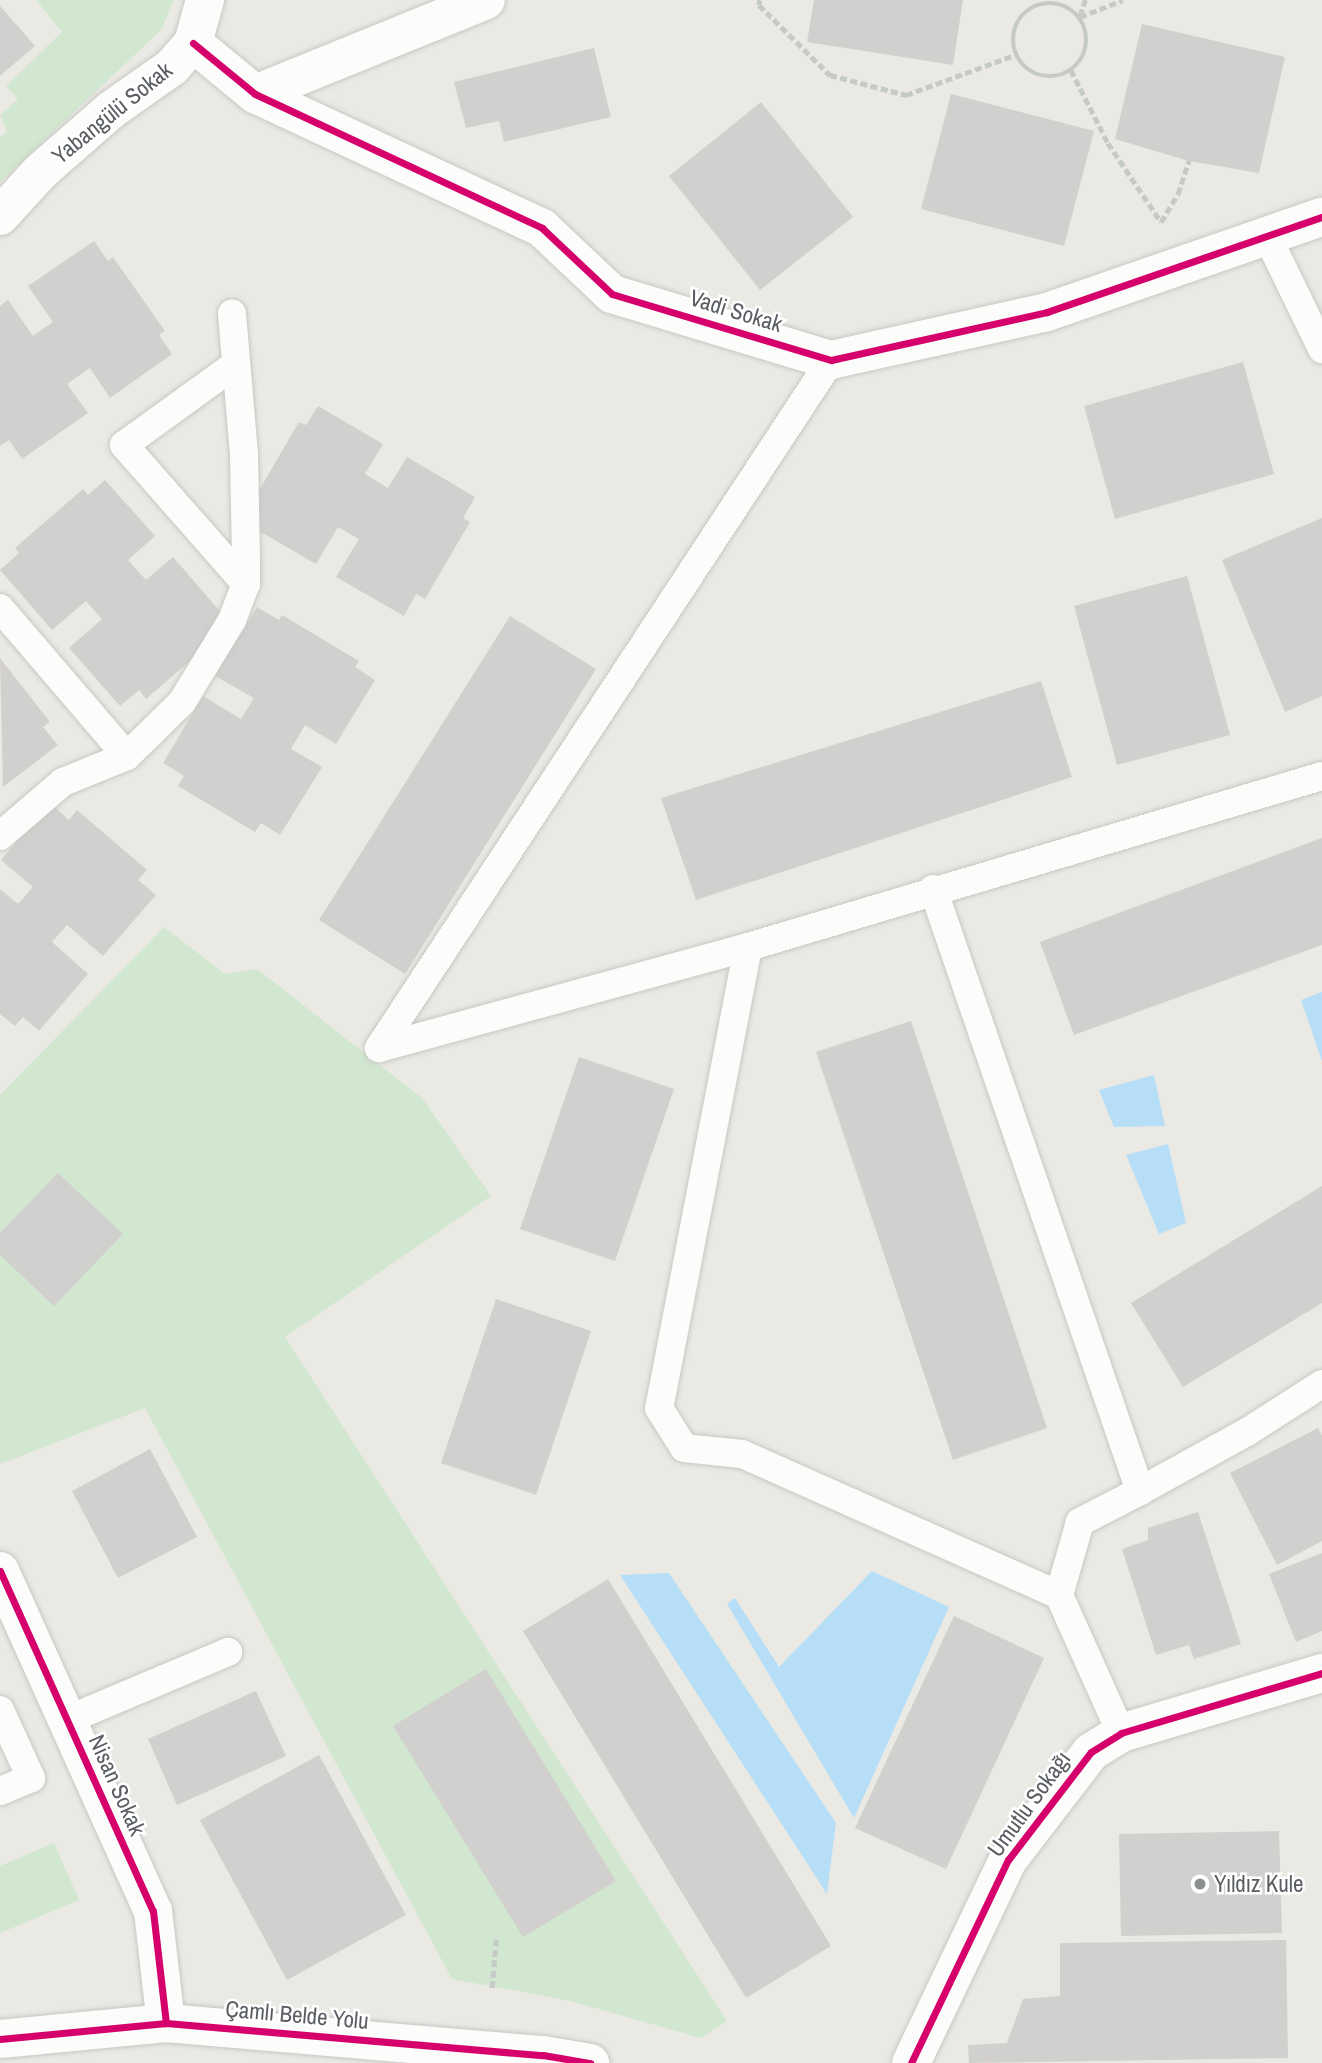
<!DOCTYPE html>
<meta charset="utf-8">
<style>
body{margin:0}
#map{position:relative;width:1322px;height:2063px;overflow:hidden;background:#eae9e4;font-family:"Archivo Narrow",sans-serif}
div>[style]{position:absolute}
.green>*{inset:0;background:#d2e7cf}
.water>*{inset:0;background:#b6dff7}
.building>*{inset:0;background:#d2d0ce}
.path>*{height:4.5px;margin-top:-2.25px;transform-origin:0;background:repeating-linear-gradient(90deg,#c5cac7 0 7px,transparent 0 10.5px)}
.path>.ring{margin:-2.25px;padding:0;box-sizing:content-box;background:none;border:4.5px solid #c5cac7;border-radius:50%}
.roads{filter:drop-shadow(0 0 2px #c7c7c6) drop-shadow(0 0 2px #c7c7c6)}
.service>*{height:28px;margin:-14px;padding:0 14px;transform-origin:14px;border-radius:14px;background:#fcfcfb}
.minor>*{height:38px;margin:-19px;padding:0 19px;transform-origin:19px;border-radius:19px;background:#fcfcfb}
.tertiary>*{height:38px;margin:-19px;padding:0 19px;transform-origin:19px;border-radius:19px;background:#fcfcfb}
.cycleway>*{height:7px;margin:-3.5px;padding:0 3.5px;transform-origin:3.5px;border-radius:3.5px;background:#d6006c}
.dots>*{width:19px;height:19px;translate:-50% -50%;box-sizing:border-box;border:4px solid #fff;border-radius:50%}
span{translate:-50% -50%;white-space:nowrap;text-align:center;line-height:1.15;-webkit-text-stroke:5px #fff;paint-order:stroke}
.street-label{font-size:23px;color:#5a5e62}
.poi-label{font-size:23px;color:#5a5e62}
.left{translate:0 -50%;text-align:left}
</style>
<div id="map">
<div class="green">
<i style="clip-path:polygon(36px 0,174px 0,161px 30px,0 182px,0 138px,7px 131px,0 115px,18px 99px,6px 86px,62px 32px)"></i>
<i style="clip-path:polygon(164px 927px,225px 974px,257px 969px,422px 1098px,491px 1196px,285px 1337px,727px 2021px,701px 2038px,571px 2001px,452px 1979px,145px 1408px,0 1464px,0 1095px)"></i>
<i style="clip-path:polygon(54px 1843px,79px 1900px,0 1933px,0 1866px)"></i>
</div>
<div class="water">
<i style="clip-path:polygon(1322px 992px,1322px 1061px,1301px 1000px)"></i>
<i style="clip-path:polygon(1154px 1075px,1165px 1126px,1114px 1127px,1099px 1090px)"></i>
<i style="clip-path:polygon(1168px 1144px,1186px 1223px,1159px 1234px,1126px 1155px)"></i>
<i style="clip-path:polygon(872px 1571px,949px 1607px,854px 1818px,727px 1604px,735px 1598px,779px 1667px)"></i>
<i style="clip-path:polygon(669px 1573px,836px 1823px,827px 1894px,620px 1575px)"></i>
</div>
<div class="building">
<i style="clip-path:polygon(814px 0,963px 0,953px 65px,807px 42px)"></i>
<i style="clip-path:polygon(0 6px,35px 46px,0 76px)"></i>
<i style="clip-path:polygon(1142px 24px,1285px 57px,1259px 173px,1189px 161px,1115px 139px)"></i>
<i style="clip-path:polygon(594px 48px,611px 117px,504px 142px,499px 121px,466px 128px,454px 82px)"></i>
<i style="clip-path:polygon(951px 94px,1094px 131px,1064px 246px,921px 209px)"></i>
<i style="clip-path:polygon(761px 102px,853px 217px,760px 290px,669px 176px)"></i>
<i style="clip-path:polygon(94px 241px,108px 261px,113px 257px,165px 331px,159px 335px,172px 354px,110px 398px,90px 368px,67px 384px,88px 413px,22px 459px,9px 440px,0 446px,0 306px,8px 300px,33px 336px,53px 322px,28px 286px)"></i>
<i style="clip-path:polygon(1243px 362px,1274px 474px,1115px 519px,1084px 406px)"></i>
<i style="clip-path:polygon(318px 406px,383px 444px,365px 474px,388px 488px,407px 457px,475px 497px,463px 518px,470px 522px,425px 599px,416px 594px,404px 616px,336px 577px,359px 539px,338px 527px,316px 564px,247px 524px,259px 503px,254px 499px,299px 422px,306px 425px)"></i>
<i style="clip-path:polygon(105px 480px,155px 536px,128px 560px,146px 580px,173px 557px,225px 617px,207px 632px,214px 640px,146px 699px,139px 690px,120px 706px,69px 648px,102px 619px,86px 601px,52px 630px,0 570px,19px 553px,15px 548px,83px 489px,88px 495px)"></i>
<i style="clip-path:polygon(1322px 518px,1322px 696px,1285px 712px,1222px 560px)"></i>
<i style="clip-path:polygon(1187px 576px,1230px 735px,1117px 765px,1074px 606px)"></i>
<i style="clip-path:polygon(257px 607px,279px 620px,282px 615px,359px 661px,355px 667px,375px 680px,336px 744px,305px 725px,291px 749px,322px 767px,280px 835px,261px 823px,255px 832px,178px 786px,184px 776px,163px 763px,203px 696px,241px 719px,254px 698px,215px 676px)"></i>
<i style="clip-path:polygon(510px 616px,596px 669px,405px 974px,319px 920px)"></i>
<i style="clip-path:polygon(0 658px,50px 722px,43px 727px,58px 745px,3px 787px)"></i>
<i style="clip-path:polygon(1041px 681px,1072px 777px,696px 900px,661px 798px)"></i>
<i style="clip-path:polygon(50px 803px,69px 820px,77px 810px,147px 870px,138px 880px,156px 895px,103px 956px,67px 925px,52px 942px,88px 974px,39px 1031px,23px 1017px,15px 1026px,0 1014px,0 889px,18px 904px,33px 887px,1px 860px)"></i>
<i style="clip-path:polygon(1322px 838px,1322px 945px,1074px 1035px,1040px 942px)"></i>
<i style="clip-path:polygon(911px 1021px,1047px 1428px,953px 1460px,816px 1052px)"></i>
<i style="clip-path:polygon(579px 1057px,674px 1089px,615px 1261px,520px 1229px)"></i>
<i style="clip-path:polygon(58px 1173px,123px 1234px,54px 1306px,0 1255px,0 1233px)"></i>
<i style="clip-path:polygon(1322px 1186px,1322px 1303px,1183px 1387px,1131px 1303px)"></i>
<i style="clip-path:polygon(496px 1299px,591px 1331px,536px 1495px,441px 1463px)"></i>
<i style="clip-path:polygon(1318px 1428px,1322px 1436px,1322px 1541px,1277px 1565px,1230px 1473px)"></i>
<i style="clip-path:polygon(150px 1449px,197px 1537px,118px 1578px,72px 1491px)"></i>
<i style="clip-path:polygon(1198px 1512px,1241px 1644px,1194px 1659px,1189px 1645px,1156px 1655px,1122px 1549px,1148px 1540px,1148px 1528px)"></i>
<i style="clip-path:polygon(1322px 1553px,1322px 1631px,1296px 1642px,1269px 1574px)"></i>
<i style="clip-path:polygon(608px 1579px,831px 1946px,746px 1998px,523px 1631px)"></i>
<i style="clip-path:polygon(954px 1616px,1044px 1658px,946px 1869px,855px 1828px)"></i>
<i style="clip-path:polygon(486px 1669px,616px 1881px,523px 1937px,393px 1726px)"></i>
<i style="clip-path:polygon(256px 1691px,286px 1756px,177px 1805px,148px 1739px)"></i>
<i style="clip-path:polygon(319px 1755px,406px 1915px,287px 1980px,200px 1820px)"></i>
<i style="clip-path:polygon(1279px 1831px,1282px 1933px,1121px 1936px,1119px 1834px)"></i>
<i style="clip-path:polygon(1286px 1940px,1288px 2058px,969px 2063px,968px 2045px,1007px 2043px,1023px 1999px,1060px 1996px,1060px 1943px)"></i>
</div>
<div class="path">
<i style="left:760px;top:0;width:5px;rotate:101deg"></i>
<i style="left:759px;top:5px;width:100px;rotate:44.6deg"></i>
<i style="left:830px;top:75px;width:79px;rotate:14.7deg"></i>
<i style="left:906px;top:95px;width:116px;rotate:-20.2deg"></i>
<i class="ring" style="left:1013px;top:3px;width:69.5px;height:69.5px"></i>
<i style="left:1080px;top:16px;width:17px;rotate:-73deg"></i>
<i style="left:1080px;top:17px;width:46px;rotate:-21.6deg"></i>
<i style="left:1071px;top:70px;width:82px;rotate:63.1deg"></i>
<i style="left:1108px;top:143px;width:95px;rotate:56.1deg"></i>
<i style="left:1161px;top:222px;width:33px;rotate:-59deg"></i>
<i style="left:1178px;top:194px;width:35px;rotate:-72deg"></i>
<i style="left:492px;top:1988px;width:49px;rotate:-85.3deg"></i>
</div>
<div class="roads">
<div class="service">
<i style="left:1267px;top:236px;width:126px;rotate:64deg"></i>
<i style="left:236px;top:364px;width:138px;rotate:144.1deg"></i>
<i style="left:124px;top:445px;width:185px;rotate:48.7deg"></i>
<i style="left:0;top:608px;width:195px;rotate:49.4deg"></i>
<i style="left:0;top:836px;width:83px;rotate:-40.6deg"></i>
<i style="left:63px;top:782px;width:69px;rotate:-22.1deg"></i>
<i style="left:127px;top:756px;width:77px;rotate:-44.5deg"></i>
<i style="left:182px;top:702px;width:96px;rotate:-58.6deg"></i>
<i style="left:232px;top:620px;width:39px;rotate:-69deg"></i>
<i style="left:246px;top:584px;width:25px;rotate:-90deg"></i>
<i style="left:246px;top:559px;width:105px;rotate:-91.1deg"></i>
<i style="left:244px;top:454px;width:141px;rotate:-94.9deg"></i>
<i style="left:933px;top:889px;width:637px;rotate:71.02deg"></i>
<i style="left:1140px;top:1491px;width:68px;rotate:152.7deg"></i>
<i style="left:1080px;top:1522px;width:76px;rotate:106deg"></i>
<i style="left:1059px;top:1595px;width:151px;rotate:65.8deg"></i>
<i style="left:748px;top:947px;width:470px;rotate:100.9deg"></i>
<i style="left:659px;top:1408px;width:47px;rotate:58deg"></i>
<i style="left:684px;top:1448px;width:58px;rotate:5.9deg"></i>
<i style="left:742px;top:1454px;width:347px;rotate:24deg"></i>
<i style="left:379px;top:1048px;width:383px;rotate:-15.3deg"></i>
<i style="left:748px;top:947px;width:599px;rotate:-16.59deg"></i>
<i style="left:379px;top:1048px;width:823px;rotate:-56.7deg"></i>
<i style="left:1140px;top:1491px;width:122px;rotate:-28.9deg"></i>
<i style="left:1247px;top:1432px;width:89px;rotate:-32.6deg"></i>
<i style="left:0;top:1710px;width:75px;rotate:65.5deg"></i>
<i style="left:31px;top:1778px;width:34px;rotate:157deg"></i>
<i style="left:67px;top:1720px;width:175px;rotate:-22.9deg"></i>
</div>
<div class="minor">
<i style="left:193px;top:43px;width:80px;rotate:39.4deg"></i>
<i style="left:255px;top:94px;width:317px;rotate:25deg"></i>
<i style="left:542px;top:228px;width:96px;rotate:43.3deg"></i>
<i style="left:612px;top:294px;width:229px;rotate:16.8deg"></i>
<i style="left:831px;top:360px;width:221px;rotate:-12.5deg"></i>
<i style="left:1047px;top:312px;width:291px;rotate:-19.1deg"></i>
<i style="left:255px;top:94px;width:249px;rotate:-22.1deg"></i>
<i style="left:0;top:216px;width:59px;rotate:-47.7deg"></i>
<i style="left:40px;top:172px;width:94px;rotate:-41.1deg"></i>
<i style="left:111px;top:110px;width:75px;rotate:-35.2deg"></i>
<i style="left:172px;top:67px;width:32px;rotate:-49deg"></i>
<i style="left:193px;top:43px;width:45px;rotate:-74.4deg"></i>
<i style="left:0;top:1571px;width:373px;rotate:65.8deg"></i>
<i style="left:153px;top:1911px;width:113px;rotate:83.4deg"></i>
<i style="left:911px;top:2063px;width:225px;rotate:-64.5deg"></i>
<i style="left:1008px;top:1860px;width:136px;rotate:-52.5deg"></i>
<i style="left:1091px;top:1752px;width:36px;rotate:-32deg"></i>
<i style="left:1121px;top:1733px;width:210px;rotate:-16.6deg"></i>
</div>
<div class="tertiary">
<i style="left:0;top:2039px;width:167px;rotate:-5.5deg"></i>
<i style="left:166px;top:2023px;width:378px;rotate:4.9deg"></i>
<i style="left:543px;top:2055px;width:48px;rotate:9.7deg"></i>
</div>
</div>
<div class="cycleway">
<i style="left:193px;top:43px;width:80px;rotate:39.4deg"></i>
<i style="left:255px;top:94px;width:317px;rotate:25deg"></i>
<i style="left:542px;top:228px;width:96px;rotate:43.3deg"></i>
<i style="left:612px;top:294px;width:229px;rotate:16.8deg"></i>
<i style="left:831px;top:360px;width:221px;rotate:-12.5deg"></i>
<i style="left:1047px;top:312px;width:291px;rotate:-19.1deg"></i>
<i style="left:0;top:1571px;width:373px;rotate:65.8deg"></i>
<i style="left:153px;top:1911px;width:113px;rotate:83.4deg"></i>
<i style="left:0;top:2039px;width:167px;rotate:-5.5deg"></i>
<i style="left:166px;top:2023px;width:378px;rotate:4.9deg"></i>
<i style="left:543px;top:2055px;width:48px;rotate:9.7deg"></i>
<i style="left:911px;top:2063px;width:225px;rotate:-64.5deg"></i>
<i style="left:1008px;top:1860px;width:136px;rotate:-52.5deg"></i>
<i style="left:1091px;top:1752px;width:36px;rotate:-32deg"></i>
<i style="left:1121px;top:1733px;width:210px;rotate:-16.6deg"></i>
</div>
<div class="dots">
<i style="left:1200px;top:1884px;background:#8c8f90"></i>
</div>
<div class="street-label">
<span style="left:112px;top:113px;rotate:-39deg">Yabangülü Sokak</span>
<span style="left:736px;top:311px;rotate:17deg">Vadi Sokak</span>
<span style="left:117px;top:1785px;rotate:66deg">Nisan Sokak</span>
<span style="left:1029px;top:1804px;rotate:-54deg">Umutlu Sokağı</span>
<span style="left:297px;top:2015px;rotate:5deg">Çamlı Belde Yolu</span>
</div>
<div class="poi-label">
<span class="left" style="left:1214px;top:1884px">Yıldız Kule</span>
</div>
</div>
